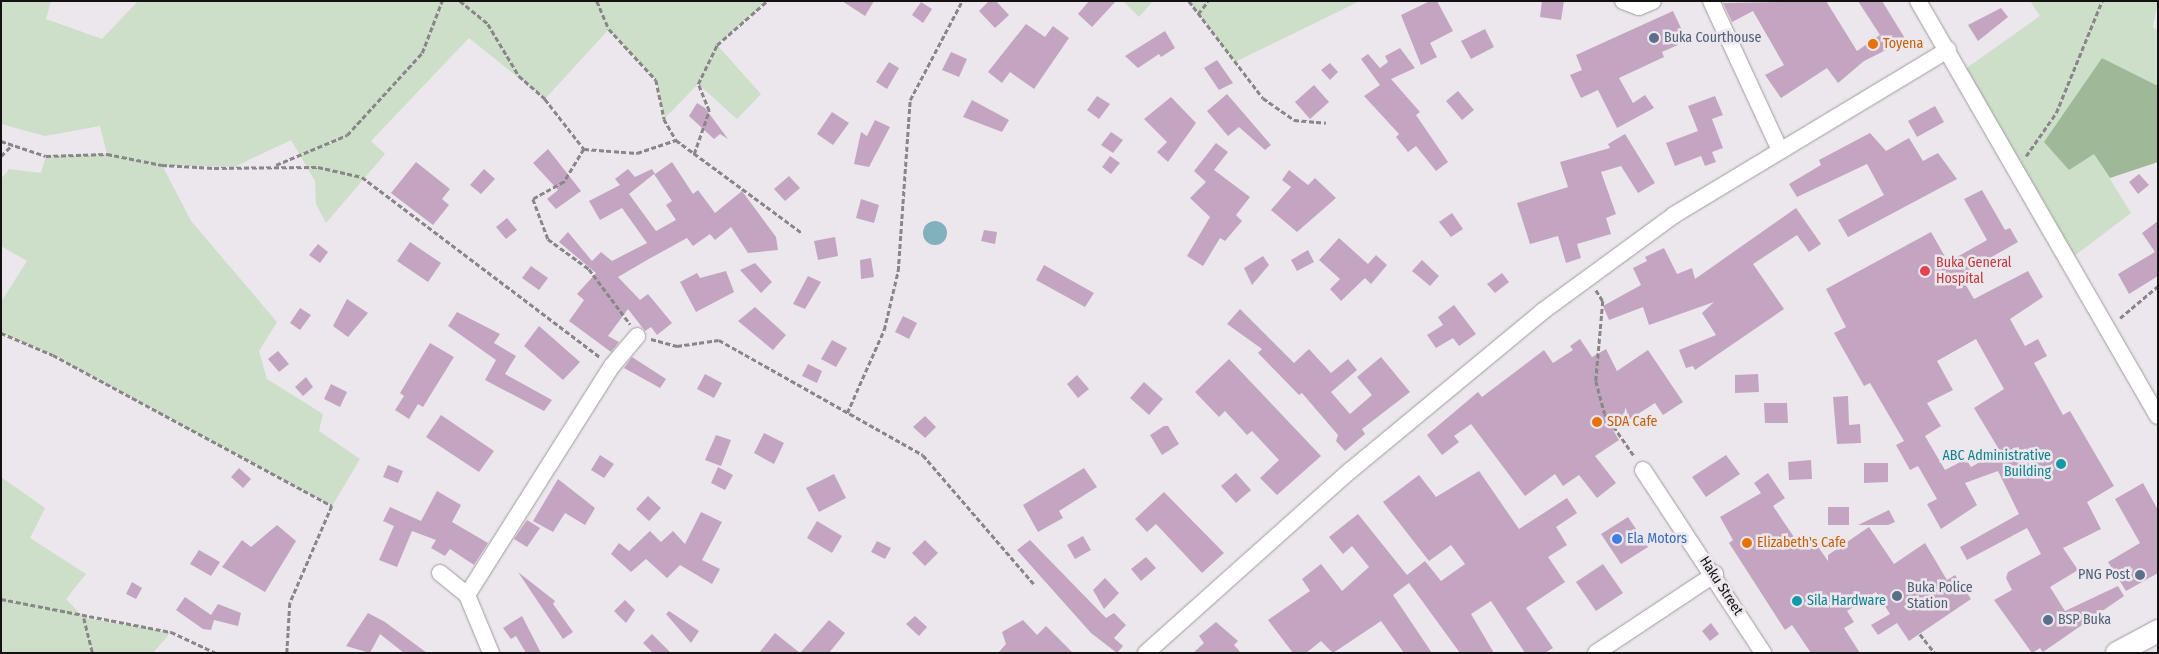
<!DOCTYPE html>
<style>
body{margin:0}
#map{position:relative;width:2159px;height:654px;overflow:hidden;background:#ece7ec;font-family:"Fira Sans Condensed",sans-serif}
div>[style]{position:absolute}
.green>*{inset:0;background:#cddec9}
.forest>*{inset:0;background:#9eb898}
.water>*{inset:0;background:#82b1be}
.round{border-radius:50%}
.building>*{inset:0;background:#c3a5c2}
.path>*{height:2.5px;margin-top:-1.25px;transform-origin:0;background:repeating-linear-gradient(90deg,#898589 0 5px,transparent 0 7.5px)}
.roads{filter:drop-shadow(0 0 1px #9f9a9f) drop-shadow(0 0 1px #9f9a9f)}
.street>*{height:16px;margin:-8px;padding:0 8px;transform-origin:8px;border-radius:8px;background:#fff}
.secondary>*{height:22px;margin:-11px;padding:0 11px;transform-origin:11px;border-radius:11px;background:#fff}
.dots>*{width:14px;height:14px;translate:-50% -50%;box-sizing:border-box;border:2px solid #ece7ec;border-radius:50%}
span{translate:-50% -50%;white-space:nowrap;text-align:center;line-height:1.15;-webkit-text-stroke:5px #ece7ec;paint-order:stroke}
.service-label{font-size:14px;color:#4e5e75}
.left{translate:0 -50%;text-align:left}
.right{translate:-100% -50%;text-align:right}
.food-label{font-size:14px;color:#c56008}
.health-label{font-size:14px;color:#be3a42}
.culture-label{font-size:14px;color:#0d838f}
.shop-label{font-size:14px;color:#366cbe}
.street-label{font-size:14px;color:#131112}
.frame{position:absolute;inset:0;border:2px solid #131112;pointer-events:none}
</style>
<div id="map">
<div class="green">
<i style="clip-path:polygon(1px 1px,51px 1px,46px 19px,102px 39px,138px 1px,767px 1px,717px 45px,761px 94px,737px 119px,698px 84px,664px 119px,656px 80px,609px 29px,545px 99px,469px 38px,371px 141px,385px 154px,326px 223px,316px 204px,315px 181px,291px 140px,234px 167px,162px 165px,191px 221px,277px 322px,259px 351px,267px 379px,323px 414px,319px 431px,360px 459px,332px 506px,53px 355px,1px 333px,1px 302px,27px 261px,1px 246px,1px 179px,9px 169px,41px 173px,46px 156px,107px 154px,100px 126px,45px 136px,1px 124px)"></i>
<i style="clip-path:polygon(1123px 1px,1153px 1px,1139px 17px)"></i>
<i style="clip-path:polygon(1189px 1px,1360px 1px,1235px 62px)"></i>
<i style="clip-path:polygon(2030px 1px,2158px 1px,2153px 27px,2158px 31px,2158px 86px,2102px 58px,2094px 153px,2131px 213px,2069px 260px,1961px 72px,2040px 16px)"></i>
<i style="clip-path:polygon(1px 477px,45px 508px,30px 538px,86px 574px,66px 599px,84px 618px,171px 632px,153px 653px,1px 653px)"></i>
</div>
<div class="forest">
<i style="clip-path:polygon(2102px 58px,2158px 86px,2158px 162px,2110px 178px,2094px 154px,2069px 170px,2044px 142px)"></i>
</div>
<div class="water">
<i class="round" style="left:923px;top:221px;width:24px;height:24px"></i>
</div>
<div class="building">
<i style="clip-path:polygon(842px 1px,874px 1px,865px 16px)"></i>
<i style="clip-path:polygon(989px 1px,996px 1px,1009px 15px,995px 28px,979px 11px)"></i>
<i style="clip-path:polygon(1089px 1px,1116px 1px,1092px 27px,1078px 14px)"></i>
<i style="clip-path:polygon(1430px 1px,1437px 1px,1453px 31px,1430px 43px,1437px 57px,1421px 65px,1401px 15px)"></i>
<i style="clip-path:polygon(1542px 1px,1564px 1px,1561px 20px,1540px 17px)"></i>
<i style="clip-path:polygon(1826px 1px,1857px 51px,1880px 35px,1858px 1px,1882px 1px,1906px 40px,1864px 61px,1838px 83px,1827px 68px,1781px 98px,1765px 75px,1784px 65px,1753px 11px,1732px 22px,1723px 3px)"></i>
<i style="clip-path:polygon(921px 2px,932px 9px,923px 23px,912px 15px)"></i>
<i style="clip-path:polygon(2001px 8px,2008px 17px,1978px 41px,1968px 25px)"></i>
<i style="clip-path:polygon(1673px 11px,1687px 41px,1662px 52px,1664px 57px,1619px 78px,1633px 103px,1645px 95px,1654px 108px,1617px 128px,1598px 90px,1581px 98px,1570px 75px,1582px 70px,1576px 55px)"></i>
<i style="clip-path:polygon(1026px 24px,1045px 37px,1053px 26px,1069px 38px,1034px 89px,1010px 72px,1002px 83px,988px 72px)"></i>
<i style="clip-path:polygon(1485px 29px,1494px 47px,1471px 59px,1461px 41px)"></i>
<i style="clip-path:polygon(1165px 31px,1175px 48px,1161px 57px,1159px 54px,1138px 68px,1125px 56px)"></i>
<i style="clip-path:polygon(1400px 48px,1415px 68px,1391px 79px,1420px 112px,1416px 115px,1448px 162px,1436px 171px,1416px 146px,1408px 152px,1396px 137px,1399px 134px,1364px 96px,1380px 85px,1361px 59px,1368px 54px,1380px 68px,1388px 62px,1385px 56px)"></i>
<i style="clip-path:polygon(951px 52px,967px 59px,959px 77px,942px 70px)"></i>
<i style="clip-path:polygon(1217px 60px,1233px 83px,1219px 90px,1204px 68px)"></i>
<i style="clip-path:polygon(889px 62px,899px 68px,887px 89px,876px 82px)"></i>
<i style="clip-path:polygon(1330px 63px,1338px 72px,1330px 80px,1321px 70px)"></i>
<i style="clip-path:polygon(1314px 85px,1329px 102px,1310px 119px,1295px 102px)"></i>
<i style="clip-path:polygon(1458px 91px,1474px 110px,1462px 120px,1446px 101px)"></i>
<i style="clip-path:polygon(1227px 94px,1271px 145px,1265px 150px,1239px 127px,1228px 136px,1207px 111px)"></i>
<i style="clip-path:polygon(1097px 96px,1110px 104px,1099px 119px,1087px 110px)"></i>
<i style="clip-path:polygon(1715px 96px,1723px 115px,1712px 119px,1723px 148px,1712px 152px,1716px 162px,1705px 166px,1701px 156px,1675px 166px,1666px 143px,1698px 131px,1688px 106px)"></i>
<i style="clip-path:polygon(1171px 97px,1196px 123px,1168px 162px,1157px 152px,1167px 142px,1144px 119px)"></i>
<i style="clip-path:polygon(972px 100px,1009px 120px,1002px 132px,963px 117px)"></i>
<i style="clip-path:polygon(697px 103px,705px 108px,728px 139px,720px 134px,714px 139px,689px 116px)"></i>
<i style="clip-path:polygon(1935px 106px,1944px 122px,1917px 137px,1908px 121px)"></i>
<i style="clip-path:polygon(832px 112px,849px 123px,833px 145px,817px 134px)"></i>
<i style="clip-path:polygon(875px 120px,890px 127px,869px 167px,854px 164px,861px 132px,867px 136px)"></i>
<i style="clip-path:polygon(1111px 132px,1123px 140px,1113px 153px,1101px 145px)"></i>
<i style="clip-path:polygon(1870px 133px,1886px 151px,1909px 138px,1923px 161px,1938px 153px,1957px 179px,1848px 237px,1838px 220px,1884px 195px,1867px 164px,1797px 197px,1789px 184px,1821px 165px,1819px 160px)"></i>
<i style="clip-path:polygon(1625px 134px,1655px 183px,1638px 193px,1621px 166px,1601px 172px,1616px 214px,1606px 218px,1611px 234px,1577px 244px,1581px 258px,1566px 263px,1558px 236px,1530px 244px,1517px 203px,1568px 187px,1560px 162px,1610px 148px,1608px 144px)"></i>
<i style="clip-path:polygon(1216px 143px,1228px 152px,1214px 170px,1250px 197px,1236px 215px,1242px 221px,1225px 241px,1220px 238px,1203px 266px,1187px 256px,1210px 217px,1190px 198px,1206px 182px,1194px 171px)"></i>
<i style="clip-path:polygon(548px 149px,581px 191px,556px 209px,547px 199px,558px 190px,533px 163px)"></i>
<i style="clip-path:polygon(1110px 156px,1120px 163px,1111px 174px,1102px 167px)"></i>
<i style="clip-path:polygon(416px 162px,450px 189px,442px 199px,449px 205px,433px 225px,391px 193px)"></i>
<i style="clip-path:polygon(evenodd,672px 162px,693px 194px,698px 190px,715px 213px,742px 191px,776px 237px,778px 250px,748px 253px,731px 227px,715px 240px,710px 234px,693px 246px,687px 238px,647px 260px,618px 277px,640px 300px,648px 294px,672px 323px,657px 335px,651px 327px,645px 331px,628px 309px,608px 336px,619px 342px,611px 352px,569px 321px,584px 300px,577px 294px,596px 273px,559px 242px,568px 232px,592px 261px,601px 252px,612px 261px,647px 243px,622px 208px,600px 220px,589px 201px,620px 185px,615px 179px,628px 169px,635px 177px,652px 169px,655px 174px,672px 162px,654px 174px,672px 201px,666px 205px,676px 220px,656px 231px,629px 194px,654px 174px)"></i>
<i style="clip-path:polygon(484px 169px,495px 179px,481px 194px,470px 185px)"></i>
<i style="clip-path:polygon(1289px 170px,1308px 185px,1315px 178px,1336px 198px,1297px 232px,1271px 210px,1291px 187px,1282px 180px)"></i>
<i style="clip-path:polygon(2139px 174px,2149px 185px,2138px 194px,2129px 182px)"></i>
<i style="clip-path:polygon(789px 176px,800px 188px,785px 201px,774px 189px)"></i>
<i style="clip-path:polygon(evenodd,1982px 190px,2005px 230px,2010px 228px,2018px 242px,1960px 275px,1974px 299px,2028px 271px,2043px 297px,2010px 319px,2025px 346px,2038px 339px,2047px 356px,2034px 363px,2063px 415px,2070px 411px,2114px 486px,2087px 502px,2101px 529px,2063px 548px,2078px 570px,2050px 587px,2065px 611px,2118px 586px,2124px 596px,2043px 652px,2040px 648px,2032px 653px,1994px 600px,2012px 590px,2006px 578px,2008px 572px,2041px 554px,2027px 528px,1967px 560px,1960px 547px,2019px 514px,1998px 471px,1965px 483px,1977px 505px,1941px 529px,1927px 504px,1937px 499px,1918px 466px,1910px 470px,1896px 445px,1904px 441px,1870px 383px,1864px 386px,1834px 333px,1846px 327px,1826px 289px,1931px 232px,1948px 262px,1987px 240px,1964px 199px,1982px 190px,1976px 339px,2004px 389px,1974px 408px,2000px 451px,1971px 467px,1966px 459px,1945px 470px,1925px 436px,1941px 426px,1927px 403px,1953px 390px,1937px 361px,1976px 339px)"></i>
<i style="clip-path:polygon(861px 199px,879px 205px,874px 223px,856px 218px)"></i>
<i style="clip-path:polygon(1796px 208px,1821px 244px,1809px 252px,1797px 235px,1753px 264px,1784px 309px,1695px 370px,1693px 366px,1686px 368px,1679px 350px,1716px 335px,1702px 313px,1714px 302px,1649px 325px,1643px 307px,1609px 320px,1603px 306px,1641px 285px,1633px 268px,1647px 261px,1645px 257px,1664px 248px,1677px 274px,1692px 268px,1695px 279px)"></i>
<i style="clip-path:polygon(1452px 213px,1463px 229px,1451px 237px,1439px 222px)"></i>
<i style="clip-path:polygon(507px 218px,517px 230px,506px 239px,496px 227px)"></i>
<i style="clip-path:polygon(2158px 221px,2158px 276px,2129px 294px,2118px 274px,2155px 252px,2142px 233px)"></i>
<i style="clip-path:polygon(984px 230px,997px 232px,995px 244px,981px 241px)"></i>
<i style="clip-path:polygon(835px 237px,838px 256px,818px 260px,814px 241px)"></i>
<i style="clip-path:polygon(1339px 238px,1368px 264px,1376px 255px,1387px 265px,1371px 284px,1365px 278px,1341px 301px,1330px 289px,1340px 279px,1319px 260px)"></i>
<i style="clip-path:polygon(410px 242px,441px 263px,428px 282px,397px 261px)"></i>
<i style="clip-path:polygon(318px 244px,328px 252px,320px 263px,309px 255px)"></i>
<i style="clip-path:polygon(1308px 250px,1314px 262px,1297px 271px,1291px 260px)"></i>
<i style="clip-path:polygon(1263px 256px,1269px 265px,1252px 285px,1244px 268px)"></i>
<i style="clip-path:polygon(871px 258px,874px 277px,861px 279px,860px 260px)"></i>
<i style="clip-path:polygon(1422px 260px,1439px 276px,1430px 286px,1412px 271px)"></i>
<i style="clip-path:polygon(755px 263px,772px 282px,761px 293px,740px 270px)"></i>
<i style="clip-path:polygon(1044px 265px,1094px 293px,1085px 307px,1036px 280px)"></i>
<i style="clip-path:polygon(531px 266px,548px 278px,539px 290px,522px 278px)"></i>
<i style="clip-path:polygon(726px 271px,734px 292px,696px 312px,680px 282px,697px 273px,700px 278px)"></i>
<i style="clip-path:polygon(1502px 273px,1509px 282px,1495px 293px,1487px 284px)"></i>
<i style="clip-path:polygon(808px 276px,821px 282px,805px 309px,793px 304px)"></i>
<i style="clip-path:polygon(347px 299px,368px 313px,348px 337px,333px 326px)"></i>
<i style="clip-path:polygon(1454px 305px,1476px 334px,1459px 346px,1453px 338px,1436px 348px,1427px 335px,1443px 325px,1438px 317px)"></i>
<i style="clip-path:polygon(755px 307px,786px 335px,773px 350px,738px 321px)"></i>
<i style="clip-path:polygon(300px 308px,311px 315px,300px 330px,290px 323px)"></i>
<i style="clip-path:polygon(1240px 309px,1294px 363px,1309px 349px,1331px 373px,1348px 359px,1357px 370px,1331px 392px,1350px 414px,1372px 395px,1357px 377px,1381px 357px,1410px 392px,1362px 429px,1365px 434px,1345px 451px,1336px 441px,1338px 435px,1302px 393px,1299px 395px,1258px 353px,1262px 349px,1227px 324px)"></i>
<i style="clip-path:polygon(457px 312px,500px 334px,494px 343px,516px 356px,505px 374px,552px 400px,544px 411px,485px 380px,496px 360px,448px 326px)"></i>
<i style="clip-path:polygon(903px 316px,917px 323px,909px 339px,895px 332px)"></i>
<i style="clip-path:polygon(539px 326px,580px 362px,563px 380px,524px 346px)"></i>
<i style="clip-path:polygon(1580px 339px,1592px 357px,1606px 349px,1617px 371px,1648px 350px,1683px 402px,1663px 415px,1655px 403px,1613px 430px,1619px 440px,1595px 456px,1616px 483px,1597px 498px,1579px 475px,1563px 486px,1555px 474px,1525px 496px,1471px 424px,1454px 436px,1459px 442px,1442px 455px,1427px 435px,1478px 392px,1482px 397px,1544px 350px,1553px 363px,1573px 350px,1570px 346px)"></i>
<i style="clip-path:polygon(832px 340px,847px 348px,836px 367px,821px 359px)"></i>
<i style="clip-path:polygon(430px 343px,454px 357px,423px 407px,418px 404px,409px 419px,395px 410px,404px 396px,400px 393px)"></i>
<i style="clip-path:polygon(278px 351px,289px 364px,279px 372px,268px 359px)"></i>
<i style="clip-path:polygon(632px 357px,666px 379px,660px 388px,624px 368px)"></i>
<i style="clip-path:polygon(1229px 359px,1321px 456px,1277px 495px,1260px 478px,1279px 460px,1252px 431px,1247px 435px,1225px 411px,1219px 417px,1195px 392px)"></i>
<i style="clip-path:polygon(808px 364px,822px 371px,817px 383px,802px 376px)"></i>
<i style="clip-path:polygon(705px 374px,722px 383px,714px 398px,697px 389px)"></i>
<i style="clip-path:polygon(1758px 374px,1759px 392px,1735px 393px,1735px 375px)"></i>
<i style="clip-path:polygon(1077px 375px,1089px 389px,1078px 398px,1067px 384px)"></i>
<i style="clip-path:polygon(306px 377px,313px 387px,303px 396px,295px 387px)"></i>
<i style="clip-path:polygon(1144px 382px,1163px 399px,1149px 415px,1130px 398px)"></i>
<i style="clip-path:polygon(331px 384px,347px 392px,340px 407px,324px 399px)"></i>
<i style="clip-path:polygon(1848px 396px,1849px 425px,1860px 424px,1861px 443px,1837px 444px,1833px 397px)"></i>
<i style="clip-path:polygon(1764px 403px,1787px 403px,1788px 423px,1765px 423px)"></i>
<i style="clip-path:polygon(441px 415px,494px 451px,479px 472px,426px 437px)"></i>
<i style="clip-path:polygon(925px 416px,936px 427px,925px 438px,913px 427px)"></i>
<i style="clip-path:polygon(1164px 426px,1168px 426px,1179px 444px,1162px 455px,1150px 435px)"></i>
<i style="clip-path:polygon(764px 433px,784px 443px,774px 464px,754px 453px)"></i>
<i style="clip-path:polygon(716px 435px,731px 440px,721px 466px,705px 460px)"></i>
<i style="clip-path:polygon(600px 455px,614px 464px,604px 478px,591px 470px)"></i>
<i style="clip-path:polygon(1726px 455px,1740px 474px,1706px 497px,1692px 477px)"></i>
<i style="clip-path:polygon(1811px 460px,1812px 479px,1789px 480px,1788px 462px)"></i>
<i style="clip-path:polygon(1864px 463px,1888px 463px,1888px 482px,1864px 483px)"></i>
<i style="clip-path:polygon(388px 465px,403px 471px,398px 483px,383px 477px)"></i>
<i style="clip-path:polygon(718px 467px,733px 475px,725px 490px,711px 483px)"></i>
<i style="clip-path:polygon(239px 468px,251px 479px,243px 488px,231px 477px)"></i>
<i style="clip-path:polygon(1084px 468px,1097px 487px,1059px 511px,1063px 518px,1038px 532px,1023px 505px)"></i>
<i style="clip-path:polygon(1479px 471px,1519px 529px,1567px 498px,1577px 513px,1556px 527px,1567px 545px,1548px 557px,1565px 582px,1526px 608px,1553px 648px,1545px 653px,1525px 653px,1491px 601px,1471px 614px,1494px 653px,1460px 653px,1409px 583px,1393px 595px,1432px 653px,1404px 653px,1381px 621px,1333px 653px,1321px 641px,1306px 653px,1293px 653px,1268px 620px,1310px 591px,1302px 579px,1321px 564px,1342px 591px,1369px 567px,1352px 546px,1343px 554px,1329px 537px,1358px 514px,1407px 575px,1425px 561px,1441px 581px,1465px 564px,1451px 545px,1429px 561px,1383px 502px,1419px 475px,1436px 497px)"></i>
<i style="clip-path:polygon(1236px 473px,1251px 490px,1236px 503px,1221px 486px)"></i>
<i style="clip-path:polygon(1768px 473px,1785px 498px,1773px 506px,1798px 543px,1810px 535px,1828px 561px,1828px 555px,1869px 527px,1894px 564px,1925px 543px,1947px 580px,1955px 575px,1971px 599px,1909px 641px,1897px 623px,1878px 635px,1871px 625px,1890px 614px,1876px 592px,1847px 611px,1854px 622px,1844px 628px,1860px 653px,1811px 653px,1792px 625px,1785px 630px,1729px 543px,1733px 540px,1720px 517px,1761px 493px,1754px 483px)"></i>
<i style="clip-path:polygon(834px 474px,846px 498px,819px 512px,806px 488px)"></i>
<i style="clip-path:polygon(558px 479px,595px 508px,585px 525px,565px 513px,553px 532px,533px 521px)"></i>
<i style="clip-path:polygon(2143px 483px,2158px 510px,2158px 573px,2126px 591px,2108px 562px,2140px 543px,2115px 499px)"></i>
<i style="clip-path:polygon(437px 491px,461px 505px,452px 522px,488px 543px,474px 565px,450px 549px,445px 556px,431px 548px,436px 540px,412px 531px,397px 567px,379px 560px,394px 526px,383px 521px,390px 507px,421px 521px)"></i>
<i style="clip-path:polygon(1164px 492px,1224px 553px,1202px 573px,1156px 524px,1147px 532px,1135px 519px)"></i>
<i style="clip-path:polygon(648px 496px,661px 508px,649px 521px,636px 509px)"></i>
<i style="clip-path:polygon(1828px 507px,1849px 507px,1849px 525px,1828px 525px)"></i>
<i style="clip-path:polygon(1889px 510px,1895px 522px,1888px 525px,1858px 525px)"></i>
<i style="clip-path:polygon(701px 512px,722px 522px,702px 560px,720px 569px,712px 584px,680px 565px,667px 578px,646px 559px,631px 572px,611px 554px,619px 543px,629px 551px,650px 531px,661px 542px,673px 531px,685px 544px)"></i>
<i style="clip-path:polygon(1628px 517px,1648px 547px,1621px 564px,1601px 534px)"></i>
<i style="clip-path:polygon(527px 520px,540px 528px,527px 547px,514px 539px)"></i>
<i style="clip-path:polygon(817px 521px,842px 536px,832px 553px,807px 538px)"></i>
<i style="clip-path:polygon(277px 525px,296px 541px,265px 592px,222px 567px,242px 540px,251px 547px)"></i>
<i style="clip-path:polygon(1083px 536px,1091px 550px,1075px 559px,1067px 545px)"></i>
<i style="clip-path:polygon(925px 540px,938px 553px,925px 566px,912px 553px)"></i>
<i style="clip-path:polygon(1030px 540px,1106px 618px,1114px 613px,1126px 625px,1114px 638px,1123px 646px,1117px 653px,1091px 633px,1017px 550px)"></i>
<i style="clip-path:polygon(877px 541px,891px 548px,885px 559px,871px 552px)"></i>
<i style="clip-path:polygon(199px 550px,220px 562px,211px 576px,190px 564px)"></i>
<i style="clip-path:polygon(1146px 557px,1156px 568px,1141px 581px,1131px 569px)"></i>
<i style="clip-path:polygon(1603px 564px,1623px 593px,1596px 611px,1576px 582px)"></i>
<i style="clip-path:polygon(518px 572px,555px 601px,553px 604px,573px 632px,563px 639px)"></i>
<i style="clip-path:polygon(1105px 578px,1119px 593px,1104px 609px,1093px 590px)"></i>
<i style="clip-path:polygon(132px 582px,142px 588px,136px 599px,126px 594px)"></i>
<i style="clip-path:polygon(185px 597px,211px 615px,218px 604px,241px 613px,238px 626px,214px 620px,211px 630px,203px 629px,176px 610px)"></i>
<i style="clip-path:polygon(625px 600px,635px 610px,626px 623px,614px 611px)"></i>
<i style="clip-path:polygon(669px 611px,699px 631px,691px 643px,666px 614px)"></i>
<i style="clip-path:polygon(368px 613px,385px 622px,427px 653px,404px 653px,380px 634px,370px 653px,346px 646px)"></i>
<i style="clip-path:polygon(522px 616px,541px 653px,526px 653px,516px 636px,511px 639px,503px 628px)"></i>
<i style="clip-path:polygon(915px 616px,927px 627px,919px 636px,906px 624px)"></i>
<i style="clip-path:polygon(829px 620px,845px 633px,829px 653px,800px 653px)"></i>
<i style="clip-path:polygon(1023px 620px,1037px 635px,1046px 626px,1073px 653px,998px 653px,1006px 644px,1002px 632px)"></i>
<i style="clip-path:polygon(1216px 622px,1238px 641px,1234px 645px,1241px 653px,1193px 653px,1204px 643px,1199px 636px)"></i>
<i style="clip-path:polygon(1711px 623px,1719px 634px,1710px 641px,1702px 631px)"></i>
<i style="clip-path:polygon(775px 633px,800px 653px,759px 653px)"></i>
<i style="clip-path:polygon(652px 634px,671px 653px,653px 653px,643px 643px)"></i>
</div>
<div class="path">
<i style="left:460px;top:1px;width:36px;rotate:39deg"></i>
<i style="left:488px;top:24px;width:61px;rotate:59.2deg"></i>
<i style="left:519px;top:76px;width:35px;rotate:41deg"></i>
<i style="left:545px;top:99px;width:63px;rotate:52deg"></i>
<i style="left:584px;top:149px;width:39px;rotate:121deg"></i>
<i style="left:564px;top:182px;width:35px;rotate:151deg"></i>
<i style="left:533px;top:199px;width:43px;rotate:69.4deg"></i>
<i style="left:548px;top:239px;width:51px;rotate:36.2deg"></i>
<i style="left:589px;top:269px;width:69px;rotate:53.3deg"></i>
<i style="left:597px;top:1px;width:30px;rotate:67deg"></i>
<i style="left:609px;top:29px;width:69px;rotate:47.3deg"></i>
<i style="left:656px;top:80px;width:40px;rotate:78deg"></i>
<i style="left:664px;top:119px;width:24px;rotate:60deg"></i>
<i style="left:1189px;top:1px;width:122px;rotate:52.7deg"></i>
<i style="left:1263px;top:98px;width:38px;rotate:35deg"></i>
<i style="left:1294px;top:120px;width:32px;rotate:5deg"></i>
<i style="left:1198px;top:14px;width:16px;rotate:-52deg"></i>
<i style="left:1px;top:141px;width:47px;rotate:18.4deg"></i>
<i style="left:46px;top:156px;width:61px;rotate:-1.9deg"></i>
<i style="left:107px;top:154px;width:56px;rotate:11.3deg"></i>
<i style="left:162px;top:165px;width:52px;rotate:3.3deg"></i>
<i style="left:214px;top:168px;width:104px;rotate:-0.6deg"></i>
<i style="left:318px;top:167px;width:45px;rotate:12.8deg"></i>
<i style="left:362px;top:177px;width:298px;rotate:37.1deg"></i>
<i style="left:584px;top:149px;width:53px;rotate:4.3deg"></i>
<i style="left:637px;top:153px;width:41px;rotate:-18.4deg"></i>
<i style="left:676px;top:140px;width:157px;rotate:36.4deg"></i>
<i style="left:694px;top:154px;width:46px;rotate:-70.8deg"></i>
<i style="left:709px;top:111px;width:29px;rotate:-112deg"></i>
<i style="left:698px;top:84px;width:43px;rotate:-64deg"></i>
<i style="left:717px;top:45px;width:67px;rotate:-41.3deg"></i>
<i style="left:1px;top:156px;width:16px;rotate:-45deg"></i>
<i style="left:2026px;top:156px;width:52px;rotate:-55.1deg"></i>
<i style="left:2056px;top:113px;width:121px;rotate:-67.7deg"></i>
<i style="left:276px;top:165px;width:77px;rotate:-22.9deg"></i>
<i style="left:347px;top:135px;width:111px;rotate:-47.6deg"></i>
<i style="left:422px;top:53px;width:56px;rotate:-69deg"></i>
<i style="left:1596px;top:290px;width:13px;rotate:58deg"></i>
<i style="left:1603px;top:301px;width:80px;rotate:95deg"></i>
<i style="left:1596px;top:381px;width:34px;rotate:75deg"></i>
<i style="left:1605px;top:414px;width:52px;rotate:55.1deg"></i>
<i style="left:2120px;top:318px;width:50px;rotate:-40.1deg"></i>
<i style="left:1px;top:333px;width:56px;rotate:22.9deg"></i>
<i style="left:53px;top:355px;width:317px;rotate:28.4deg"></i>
<i style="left:332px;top:506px;width:106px;rotate:113.4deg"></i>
<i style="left:290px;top:603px;width:50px;rotate:93.4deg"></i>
<i style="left:651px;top:339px;width:27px;rotate:15deg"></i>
<i style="left:677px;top:346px;width:42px;rotate:-8.1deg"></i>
<i style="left:719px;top:340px;width:234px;rotate:29.4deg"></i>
<i style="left:923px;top:455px;width:170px;rotate:49.3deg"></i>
<i style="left:847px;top:413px;width:91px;rotate:-66deg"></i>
<i style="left:884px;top:330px;width:61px;rotate:-76.7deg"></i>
<i style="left:898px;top:271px;width:171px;rotate:-86deg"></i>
<i style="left:910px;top:100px;width:112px;rotate:-62.3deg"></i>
<i style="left:1px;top:599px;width:173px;rotate:11deg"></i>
<i style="left:171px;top:632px;width:50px;rotate:25deg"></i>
<i style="left:84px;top:618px;width:36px;rotate:76deg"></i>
<i style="left:1920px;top:634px;width:24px;rotate:52deg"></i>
</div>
<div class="roads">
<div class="street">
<i style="left:1623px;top:1px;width:17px;rotate:21deg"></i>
<i style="left:1639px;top:7px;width:15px;rotate:-23deg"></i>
<i style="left:1711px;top:1px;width:164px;rotate:65.2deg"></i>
<i style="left:1918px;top:1px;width:479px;rotate:60deg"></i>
<i style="left:1643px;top:470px;width:219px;rotate:56.7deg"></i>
<i style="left:440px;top:573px;width:35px;rotate:39deg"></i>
<i style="left:467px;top:595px;width:63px;rotate:67.5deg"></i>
<i style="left:467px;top:595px;width:271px;rotate:-57.7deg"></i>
<i style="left:612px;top:366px;width:39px;rotate:-50deg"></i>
<i style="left:1146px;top:653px;width:275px;rotate:-41.8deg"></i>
<i style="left:1351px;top:470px;width:249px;rotate:-39.6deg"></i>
<i style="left:1543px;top:311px;width:162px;rotate:-36.2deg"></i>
<i style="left:1674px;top:215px;width:320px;rotate:-31.1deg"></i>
<i style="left:1596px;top:653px;width:143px;rotate:-33.6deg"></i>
</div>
<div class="secondary">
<i style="left:2117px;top:653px;width:47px;rotate:-28.2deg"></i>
</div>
</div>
<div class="dots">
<i style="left:1654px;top:38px;background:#5c6f8a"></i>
<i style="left:1873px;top:44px;background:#e8710a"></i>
<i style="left:1925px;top:271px;background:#e0444e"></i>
<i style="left:1597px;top:422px;background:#e8710a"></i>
<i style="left:2061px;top:464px;background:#0f9aa8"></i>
<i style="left:1617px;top:539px;background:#3f7fe0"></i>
<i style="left:1747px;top:543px;background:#e8710a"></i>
<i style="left:2140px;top:575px;background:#5c6f8a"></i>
<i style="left:1897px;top:596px;background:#5c6f8a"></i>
<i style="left:1797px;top:601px;background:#0f9aa8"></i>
<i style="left:2048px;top:620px;background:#5c6f8a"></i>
</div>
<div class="service-label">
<span class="left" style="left:1664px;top:38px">Buka Courthouse</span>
<span class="right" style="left:2130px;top:575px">PNG Post</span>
<span class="left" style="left:1907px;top:596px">Buka Police<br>Station</span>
<span class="left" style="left:2058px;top:620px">BSP Buka</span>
</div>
<div class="food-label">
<span class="left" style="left:1883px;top:44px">Toyena</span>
<span class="left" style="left:1607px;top:422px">SDA Cafe</span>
<span class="left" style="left:1757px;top:543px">Elizabeth's Cafe</span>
</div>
<div class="health-label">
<span class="left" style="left:1936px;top:271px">Buka General<br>Hospital</span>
</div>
<div class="culture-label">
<span class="right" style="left:2051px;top:464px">ABC Administrative<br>Building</span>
<span class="left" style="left:1807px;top:601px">Sila Hardware</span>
</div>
<div class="shop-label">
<span class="left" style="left:1627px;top:539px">Ela Motors</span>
</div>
<div class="street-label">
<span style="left:1721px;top:586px;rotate:57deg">Haku Street</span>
</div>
<div class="frame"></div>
</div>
